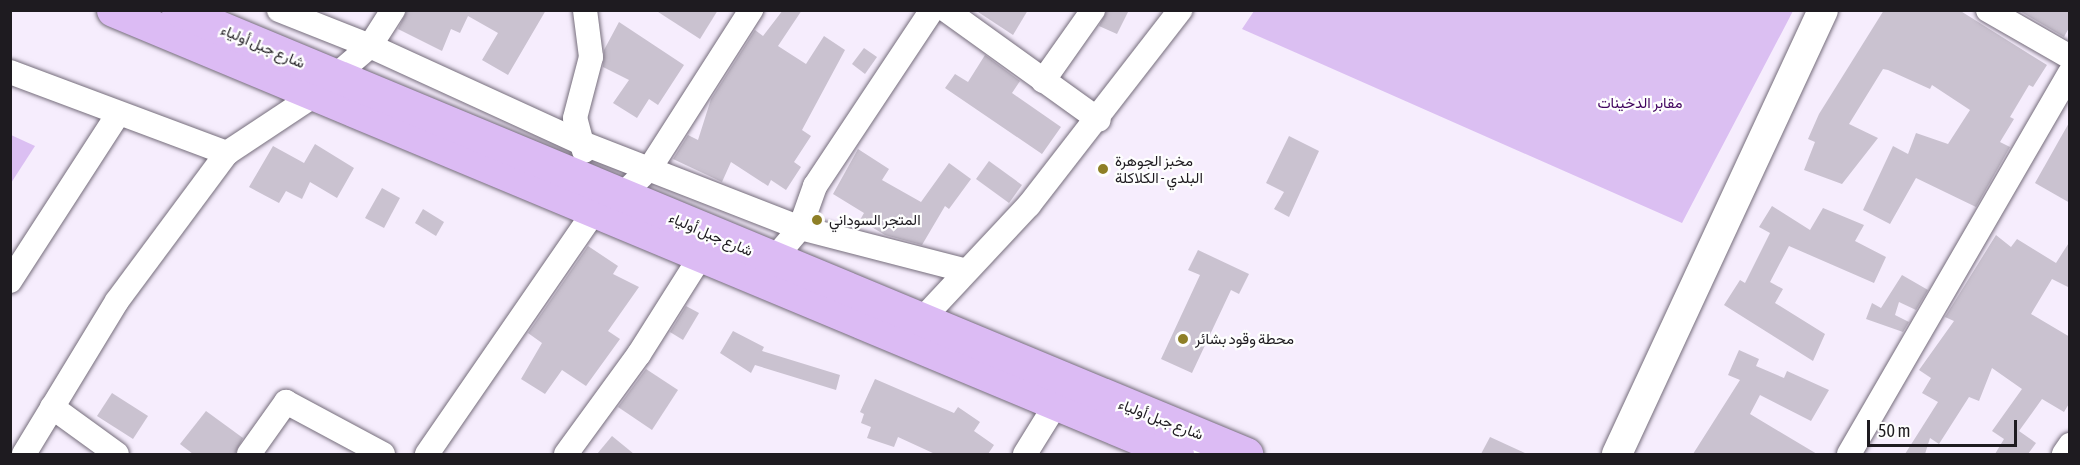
<!DOCTYPE html>
<meta charset="utf-8">
<style>
body{margin:0}
#map{position:relative;width:2080px;height:465px;overflow:hidden;background:#f6edfd;font-family:"Asap Condensed",Vazirmatn,sans-serif}
div>[style]{position:absolute}
.green>*{inset:0;background:#dbbff2}
.building>*{inset:0;background:#cac2d0}
.roads{filter:drop-shadow(0 0 2px #756d7b) drop-shadow(0 0 2px #756d7b)}
.minor>*{height:24px;margin:-12px;padding:0 12px;transform-origin:12px;border-radius:12px;background:#fff}
.tertiary>*{height:30px;margin:-15px;padding:0 15px;transform-origin:15px;border-radius:15px;background:#fff}
.primary>*{height:33px;margin:-16.5px;padding:0 16.5px;transform-origin:16.5px;border-radius:16.5px;background:#dcbbf4}
.dots>*{width:16px;height:16px;translate:-50% -50%;box-sizing:border-box;border:3px solid #fefefe;border-radius:50%}
span{translate:-50% -50%;white-space:nowrap;text-align:center;line-height:1.15;-webkit-text-stroke:4.5px #fefefe;paint-order:stroke}
.street-label{font-size:15px;color:#1e1b20}
.park-label{font-size:15px;color:#41045f}
.poi-label{font-size:15px;color:#1e1b20}
.left{translate:0 -50%;text-align:left}
.frame{position:absolute;inset:0;border:12px solid #1e1b20;pointer-events:none}
.scale{position:absolute;left:1867px;top:420px;width:150px;height:27px;box-sizing:border-box;border:3px solid #1e1b20;border-top:0;padding-left:8px;font-size:18px;line-height:21px;white-space:nowrap;color:#1e1b20;-webkit-text-stroke:4px #fefefe;paint-order:stroke}
</style>
<div id="map">
<div class="green">
<i style="clip-path:polygon(1254px 11px,1254px 10px,1793px 11px,1682px 223px,1242px 29px)"></i>
<i style="clip-path:polygon(11px 135px,35px 146px,11px 183px)"></i>
</div>
<div class="building">
<i style="clip-path:polygon(407px 10px,546px 10px,508px 75px,482px 60px,498px 33px,468px 16px,460px 33px,451px 29px,442px 51px,398px 29px)"></i>
<i style="clip-path:polygon(655px 10px,718px 10px,700px 39px)"></i>
<i style="clip-path:polygon(783px 10px,802px 10px,778px 46px,806px 64px,824px 36px,845px 50px,802px 130px,811px 136px,794px 162px,801px 167px,786px 190px,771px 180px,768px 186px,731px 162px,722px 182px,673px 159px,688px 135px,698px 140px,711px 99px,755px 30px,763px 36px)"></i>
<i style="clip-path:polygon(975px 10px,1028px 10px,1013px 35px)"></i>
<i style="clip-path:polygon(1107px 10px,1129px 10px,1117px 34px,1099px 26px)"></i>
<i style="clip-path:polygon(1884px 10px,1959px 10px,2047px 65px,2033px 87px,2029px 85px,2010px 117px,2014px 119px,2000px 142px,2010px 147px,1976px 207px,1916px 178px,1890px 224px,1863px 210px,1893px 146px,1908px 154px,1916px 133px,1948px 144px,1970px 110px,1932px 85px,1930px 89px,1888px 70px,1883px 69px,1849px 124px,1878px 138px,1842px 184px,1804px 170px,1815px 142px,1808px 139px,1819px 114px)"></i>
<i style="clip-path:polygon(2018px 10px,2070px 10px,2070px 26px,2064px 37px)"></i>
<i style="clip-path:polygon(619px 22px,684px 65px,658px 105px,649px 99px,637px 118px,613px 103px,629px 80px,603px 67px,604px 50px)"></i>
<i style="clip-path:polygon(864px 48px,877px 57px,865px 74px,852px 64px)"></i>
<i style="clip-path:polygon(985px 55px,1020px 81px,1012px 93px,1061px 127px,1042px 154px,945px 88px,955px 74px,968px 82px)"></i>
<i style="clip-path:polygon(2070px 121px,2070px 203px,2035px 183px)"></i>
<i style="clip-path:polygon(1289px 136px,1319px 151px,1289px 217px,1274px 209px,1284px 192px,1266px 183px)"></i>
<i style="clip-path:polygon(315px 144px,354px 168px,337px 198px,310px 182px,302px 199px,286px 191px,279px 203px,249px 187px,273px 146px,304px 163px)"></i>
<i style="clip-path:polygon(858px 149px,889px 169px,882px 180px,921px 202px,949px 163px,971px 179px,949px 209px,945px 206px,922px 245px,885px 235px,860px 220px,864px 213px,833px 194px)"></i>
<i style="clip-path:polygon(989px 161px,1022px 185px,1009px 203px,976px 179px)"></i>
<i style="clip-path:polygon(382px 188px,400px 198px,384px 228px,365px 218px)"></i>
<i style="clip-path:polygon(1772px 206px,1810px 230px,1823px 208px,1864px 225px,1855px 241px,1886px 257px,1874px 283px,1789px 246px,1770px 282px,1783px 289px,1775px 303px,1825px 334px,1813px 361px,1724px 305px,1740px 280px,1745px 283px,1770px 233px,1759px 227px)"></i>
<i style="clip-path:polygon(423px 209px,444px 222px,436px 236px,415px 223px)"></i>
<i style="clip-path:polygon(1996px 235px,2011px 247px,2017px 239px,2056px 263px,2070px 241px,2070px 288px,2052px 279px,2031px 314px,2070px 337px,2070px 402px,2064px 412px,2042px 399px,2019px 431px,2036px 443px,2028px 454px,1995px 454px,2004px 439px,1992px 431px,2022px 389px,1992px 368px,1979px 401px,1969px 397px,1939px 444px,1930px 438px,1925px 454px,1905px 454px,1938px 402px,1922px 393px,1931px 378px,1919px 370px,1954px 321px,1945px 317px)"></i>
<i style="clip-path:polygon(588px 246px,618px 266px,613px 274px,639px 287px,608px 331px,620px 339px,586px 386px,562px 370px,545px 394px,521px 379px,542px 343px,528px 333px)"></i>
<i style="clip-path:polygon(1198px 250px,1249px 274px,1239px 294px,1231px 290px,1192px 373px,1161px 359px,1200px 275px,1188px 270px)"></i>
<i style="clip-path:polygon(1902px 275px,1928px 290px,1916px 310px,1899px 302px,1895px 315px,1909px 322px,1903px 332px,1866px 319px,1872px 303px,1881px 308px)"></i>
<i style="clip-path:polygon(686px 306px,699px 313px,683px 340px,670px 332px)"></i>
<i style="clip-path:polygon(733px 331px,764px 347px,762px 351px,840px 375px,836px 390px,755px 365px,751px 373px,720px 353px)"></i>
<i style="clip-path:polygon(1739px 350px,1759px 359px,1756px 366px,1784px 378px,1787px 371px,1829px 390px,1811px 421px,1760px 395px,1750px 414px,1817px 454px,1693px 454px,1740px 380px,1728px 375px)"></i>
<i style="clip-path:polygon(646px 369px,678px 390px,652px 430px,618px 407px)"></i>
<i style="clip-path:polygon(875px 379px,954px 413px,958px 407px,980px 422px,974px 431px,994px 445px,988px 454px,935px 454px,898px 437px,894px 447px,867px 438px,871px 427px,861px 423px,864px 414px,860px 412px)"></i>
<i style="clip-path:polygon(112px 393px,148px 416px,133px 439px,97px 416px)"></i>
<i style="clip-path:polygon(206px 411px,243px 438px,235px 454px,193px 454px,180px 444px)"></i>
<i style="clip-path:polygon(612px 436px,634px 454px,597px 454px)"></i>
<i style="clip-path:polygon(1490px 437px,1527px 454px,1481px 454px)"></i>
</div>
<div class="roads">
<div class="minor">
<i style="left:279px;top:10px;width:98px;rotate:21.6deg"></i>
<i style="left:370px;top:46px;width:233px;rotate:24.6deg"></i>
<i style="left:582px;top:143px;width:234px;rotate:21.3deg"></i>
<i style="left:800px;top:228px;width:172px;rotate:14.4deg"></i>
<i style="left:946px;top:10px;width:188px;rotate:35.7deg"></i>
<i style="left:1988px;top:10px;width:95px;rotate:29.8deg"></i>
<i style="left:10px;top:72px;width:232px;rotate:20.5deg"></i>
<i style="left:335px;top:76px;width:46px;rotate:-40.6deg"></i>
<i style="left:370px;top:46px;width:43px;rotate:-57.4deg"></i>
<i style="left:1043px;top:81px;width:87px;rotate:-54.8deg"></i>
<i style="left:584px;top:151px;width:34px;rotate:-105deg"></i>
<i style="left:575px;top:118px;width:63px;rotate:-75.3deg"></i>
<i style="left:591px;top:57px;width:47px;rotate:-97.3deg"></i>
<i style="left:621px;top:196px;width:40px;rotate:-44deg"></i>
<i style="left:650px;top:168px;width:188px;rotate:-57.4deg"></i>
<i style="left:773px;top:260px;width:42px;rotate:-49.8deg"></i>
<i style="left:800px;top:228px;width:45px;rotate:-70.3deg"></i>
<i style="left:815px;top:186px;width:211px;rotate:-56.4deg"></i>
<i style="left:10px;top:281px;width:199px;rotate:-57.1deg"></i>
<i style="left:912px;top:330px;width:171px;rotate:-46.9deg"></i>
<i style="left:1029px;top:205px;width:247px;rotate:-52.2deg"></i>
<i style="left:52px;top:407px;width:80px;rotate:35.9deg"></i>
<i style="left:24px;top:454px;width:179px;rotate:-58.7deg"></i>
<i style="left:117px;top:301px;width:184px;rotate:-53.4deg"></i>
<i style="left:227px;top:153px;width:103px;rotate:-33.5deg"></i>
<i style="left:249px;top:454px;width:64px;rotate:-54.6deg"></i>
<i style="left:286px;top:402px;width:110px;rotate:28.2deg"></i>
<i style="left:427px;top:454px;width:294px;rotate:-55.4deg"></i>
<i style="left:566px;top:454px;width:124px;rotate:-53.9deg"></i>
<i style="left:639px;top:354px;width:116px;rotate:-57.7deg"></i>
<i style="left:1025px;top:454px;width:59px;rotate:-58.2deg"></i>
<i style="left:1193px;top:454px;width:22px;rotate:-68deg"></i>
<i style="left:1849px;top:454px;width:440px;rotate:-59.9deg"></i>
<i style="left:2064px;top:454px;width:11px;rotate:-56deg"></i>
</div>
<div class="tertiary">
<i style="left:1617px;top:454px;width:489px;rotate:-65.1deg"></i>
</div>
<div class="primary">
<i style="left:113px;top:10px;width:1153px;rotate:22.65deg"></i>
<i style="left:178px;top:10px;width:1157px;rotate:22.57deg"></i>
</div>
</div>
<div class="dots">
<i style="left:1103px;top:169px;background:#8e7f26"></i>
<i style="left:817px;top:220px;background:#8e7f26"></i>
<i style="left:1183px;top:339px;background:#8e7f26"></i>
</div>
<div class="street-label">
<span style="left:263px;top:46px;rotate:23deg">شارع جبل أولياء</span>
<span style="left:711px;top:234px;rotate:23deg">شارع جبل أولياء</span>
<span style="left:1161px;top:419px;rotate:21deg">شارع جبل أولياء</span>
</div>
<div class="park-label">
<span style="left:1640px;top:103px">مقابر الدخينات</span>
</div>
<div class="poi-label">
<span class="left" style="left:1115px;top:169px">مخبز الجوهرة<br>البلدي - الكلاكلة</span>
<span class="left" style="left:829px;top:220px">المتجر السوداني</span>
<span class="left" style="left:1195px;top:339px">محطة وقود بشائر</span>
</div>
<div class="frame"></div>
<div class="scale">50 m</div>
</div>
